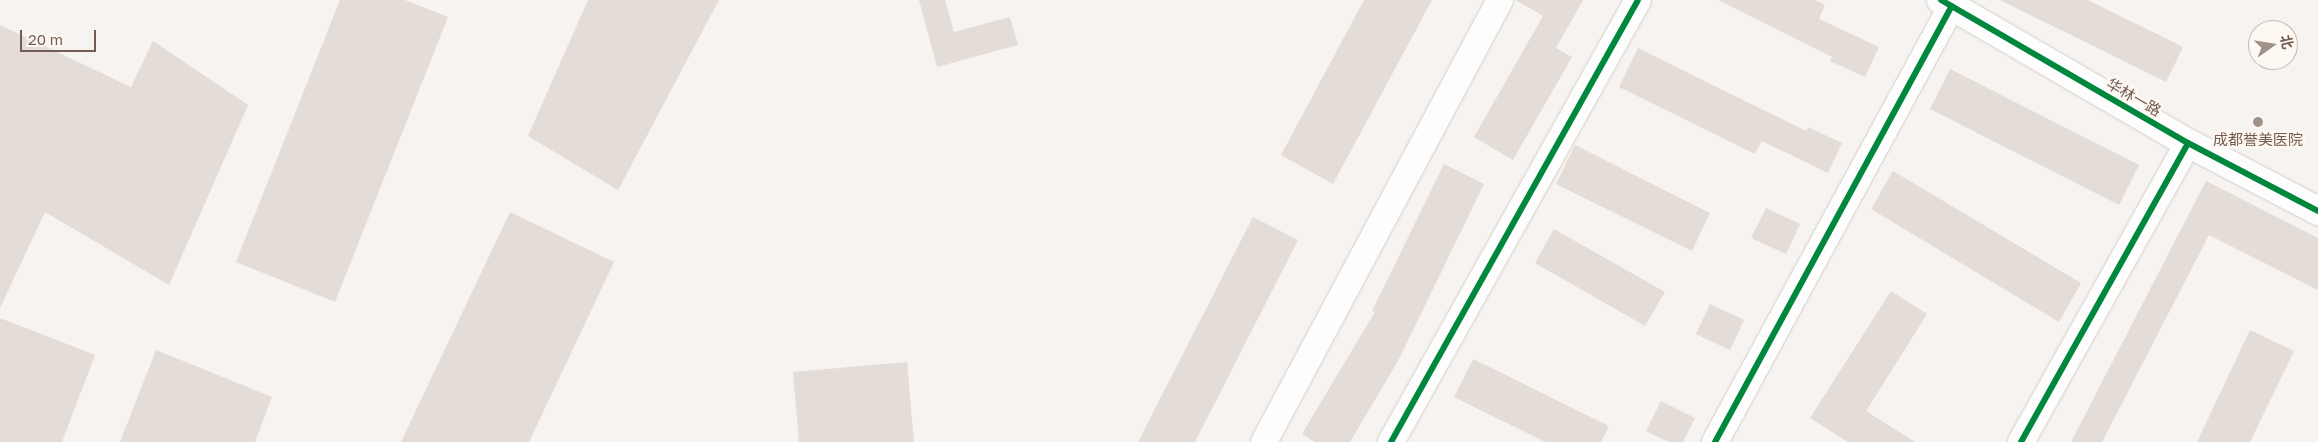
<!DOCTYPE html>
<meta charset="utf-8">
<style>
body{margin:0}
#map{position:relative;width:2318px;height:442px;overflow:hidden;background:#f6f3f0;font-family:"Golos Text","Noto Sans SC",sans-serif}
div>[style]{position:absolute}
.building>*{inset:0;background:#e3dcd7}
.roads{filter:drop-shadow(0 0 1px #d4cfca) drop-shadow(0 0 1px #d4cfca)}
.minor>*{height:26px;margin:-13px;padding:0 13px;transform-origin:13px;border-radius:13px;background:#fefdfd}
.tertiary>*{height:28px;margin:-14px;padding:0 14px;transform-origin:14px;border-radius:14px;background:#fefdfd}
.cycleway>*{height:6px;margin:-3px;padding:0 3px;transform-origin:3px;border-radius:3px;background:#00873e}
.dots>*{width:14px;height:14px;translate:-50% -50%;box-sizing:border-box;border:2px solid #fdf8f2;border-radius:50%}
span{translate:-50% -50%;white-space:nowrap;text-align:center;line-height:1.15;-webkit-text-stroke:5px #fdf8f2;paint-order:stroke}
.street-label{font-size:15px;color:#735c51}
.poi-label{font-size:15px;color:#735c51}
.north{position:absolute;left:2248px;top:20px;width:50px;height:50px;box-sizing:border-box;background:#fdf8f2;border:1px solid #c6bab2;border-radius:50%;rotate:77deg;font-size:14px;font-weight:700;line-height:20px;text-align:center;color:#735c51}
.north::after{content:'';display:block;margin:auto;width:18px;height:22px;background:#a19189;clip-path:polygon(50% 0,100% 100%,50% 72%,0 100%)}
.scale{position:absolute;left:20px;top:30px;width:76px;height:22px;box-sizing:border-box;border:2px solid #735c51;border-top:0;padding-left:6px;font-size:15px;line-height:18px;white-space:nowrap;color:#735c51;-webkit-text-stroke:4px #fdf8f2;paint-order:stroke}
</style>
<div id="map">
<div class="building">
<i style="clip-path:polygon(340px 0,405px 0,448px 17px,335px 302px,236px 262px)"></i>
<i style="clip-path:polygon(588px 0,719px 0,618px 190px,528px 136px)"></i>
<i style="clip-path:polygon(919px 0,945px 0,954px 32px,1010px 17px,1018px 45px,937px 67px)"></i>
<i style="clip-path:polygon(1364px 0,1432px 0,1333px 184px,1281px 155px)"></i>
<i style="clip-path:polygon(1516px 0,1583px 0,1556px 48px,1572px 57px,1513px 160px,1474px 137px,1543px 16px)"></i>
<i style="clip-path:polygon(1718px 0,1815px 0,1825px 5px,1819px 19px,1879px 47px,1865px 77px,1830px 61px,1832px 57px)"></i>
<i style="clip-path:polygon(2000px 0,2088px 0,2183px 47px,2166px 82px)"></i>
<i style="clip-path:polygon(0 25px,131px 87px,153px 41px,248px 105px,169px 285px,45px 212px,0 308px)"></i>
<i style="clip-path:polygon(1638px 48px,1806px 131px,1808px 127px,1842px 143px,1828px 173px,1762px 141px,1755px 154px,1619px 87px)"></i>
<i style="clip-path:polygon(1950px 69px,2139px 165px,2119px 205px,1930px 109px)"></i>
<i style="clip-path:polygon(1575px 145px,1710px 213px,1692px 251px,1556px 184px)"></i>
<i style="clip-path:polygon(1444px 164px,1484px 184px,1398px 361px,1350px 442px,1315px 442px,1302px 434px,1375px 312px,1372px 311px)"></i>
<i style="clip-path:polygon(1893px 171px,2081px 283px,2059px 322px,1871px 209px)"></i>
<i style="clip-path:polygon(2206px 181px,2318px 238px,2318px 290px,2209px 235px,2102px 442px,2071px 442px)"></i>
<i style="clip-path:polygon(1766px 208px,1800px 224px,1786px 254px,1751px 238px)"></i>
<i style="clip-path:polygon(510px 212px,614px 262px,529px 442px,401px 442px)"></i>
<i style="clip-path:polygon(1253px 217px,1298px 240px,1195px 442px,1138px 442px)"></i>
<i style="clip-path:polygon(1554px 229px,1665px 292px,1645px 326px,1535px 263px)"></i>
<i style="clip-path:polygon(1891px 291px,1927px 314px,1866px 411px,1915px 442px,1848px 442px,1810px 418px)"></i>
<i style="clip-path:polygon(1710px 304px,1744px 320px,1730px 350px,1696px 334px)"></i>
<i style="clip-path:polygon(0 318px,95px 355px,62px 442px,0 442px)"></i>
<i style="clip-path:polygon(2250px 330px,2294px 351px,2250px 442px,2197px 442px)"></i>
<i style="clip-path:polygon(156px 350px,272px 397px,255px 442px,120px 442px)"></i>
<i style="clip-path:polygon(1473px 359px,1609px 426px,1601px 442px,1545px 442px,1454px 397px)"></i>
<i style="clip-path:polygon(907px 362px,914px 442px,799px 442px,793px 372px)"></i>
<i style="clip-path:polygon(1661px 401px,1695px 418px,1683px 442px,1669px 442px,1646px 431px)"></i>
</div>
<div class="roads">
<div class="minor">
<i style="left:1264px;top:442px;width:501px;rotate:-61.9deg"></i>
<i style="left:1391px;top:442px;width:506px;rotate:-60.8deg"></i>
<i style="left:1715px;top:442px;width:496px;rotate:-61.5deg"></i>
<i style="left:2021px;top:442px;width:342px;rotate:-60.8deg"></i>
</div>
<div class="tertiary">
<i style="left:1941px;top:0;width:285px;rotate:30.1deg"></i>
<i style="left:2188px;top:143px;width:147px;rotate:27.6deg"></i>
</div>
</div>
<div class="cycleway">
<i style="left:1941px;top:0;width:285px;rotate:30.1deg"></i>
<i style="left:2188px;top:143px;width:147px;rotate:27.6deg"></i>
<i style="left:1391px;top:442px;width:506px;rotate:-60.8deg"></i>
<i style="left:1715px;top:442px;width:496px;rotate:-61.5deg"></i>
<i style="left:2021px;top:442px;width:342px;rotate:-60.8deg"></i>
</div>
<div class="dots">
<i style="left:2258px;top:122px;background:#a19189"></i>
</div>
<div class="street-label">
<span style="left:2134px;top:97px;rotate:30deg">华林一路</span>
</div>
<div class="poi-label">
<span style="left:2258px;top:140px">成都誉美医院</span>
</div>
<div class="north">北</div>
<div class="scale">20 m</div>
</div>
